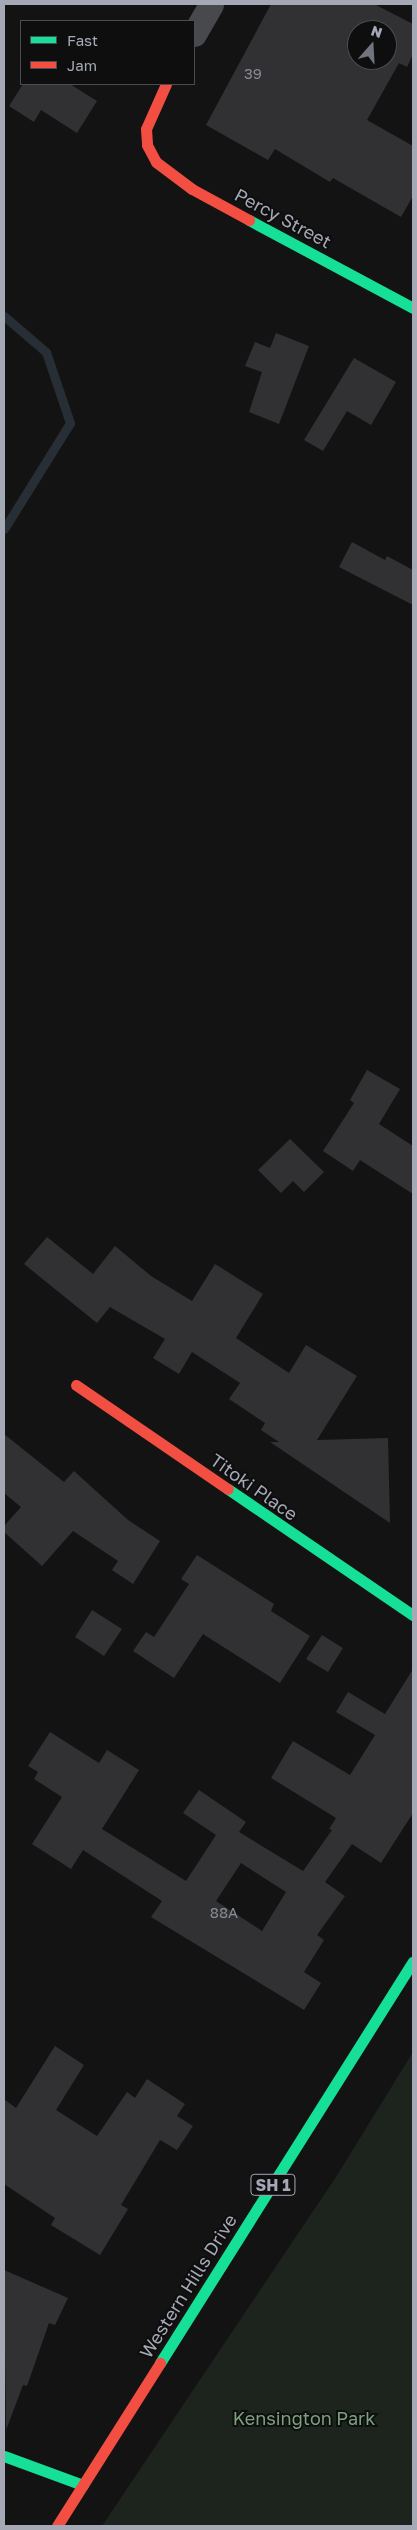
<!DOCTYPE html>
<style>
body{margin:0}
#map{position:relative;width:417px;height:2530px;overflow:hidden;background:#131314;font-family:"Golos Text",sans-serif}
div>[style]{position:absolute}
.green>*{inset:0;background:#1d241e}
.stream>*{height:9px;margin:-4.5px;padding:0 4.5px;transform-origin:4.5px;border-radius:4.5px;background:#272e35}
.building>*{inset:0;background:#313133}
.street>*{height:25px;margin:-12.5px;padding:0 12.5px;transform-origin:12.5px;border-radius:12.5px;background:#48494c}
.fast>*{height:11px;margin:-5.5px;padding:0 5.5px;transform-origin:5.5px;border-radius:5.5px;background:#16e098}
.jam>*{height:11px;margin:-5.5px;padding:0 5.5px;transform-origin:5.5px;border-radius:5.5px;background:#f24e42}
span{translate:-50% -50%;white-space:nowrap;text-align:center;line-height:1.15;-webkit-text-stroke:4px #0e0e0f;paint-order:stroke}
.number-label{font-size:15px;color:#888b94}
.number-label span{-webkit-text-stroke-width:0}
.shield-label span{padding:1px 4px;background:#0e0e0f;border:1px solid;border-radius:4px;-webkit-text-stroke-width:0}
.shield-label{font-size:16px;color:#a5a9b5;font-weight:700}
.street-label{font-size:18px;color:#a5a9b5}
.park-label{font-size:18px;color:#7ca07f}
.frame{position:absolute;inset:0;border:5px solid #a5a9b5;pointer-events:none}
.legend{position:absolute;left:20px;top:20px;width:175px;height:65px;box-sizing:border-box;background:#0e0e0f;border:1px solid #4a4c51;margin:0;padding:6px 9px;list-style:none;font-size:15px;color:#a5a9b5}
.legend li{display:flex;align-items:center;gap:10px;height:25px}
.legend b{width:25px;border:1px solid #4a4c51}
.north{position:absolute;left:347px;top:20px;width:50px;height:50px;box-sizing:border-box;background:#0e0e0f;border:1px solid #4a4c51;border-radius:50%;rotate:19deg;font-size:14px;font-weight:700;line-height:20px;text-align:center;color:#a5a9b5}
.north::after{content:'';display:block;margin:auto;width:18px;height:22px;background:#72747d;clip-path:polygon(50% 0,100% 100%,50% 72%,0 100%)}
</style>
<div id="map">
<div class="green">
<i style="clip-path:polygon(413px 2052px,413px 2526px,102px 2526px,336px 2177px)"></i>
</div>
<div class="stream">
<i style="left:4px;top:316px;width:55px;rotate:40.6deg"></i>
<i style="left:46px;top:352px;width:75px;rotate:71.3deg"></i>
<i style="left:70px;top:423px;width:125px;rotate:121.9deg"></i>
</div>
<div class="building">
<i style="clip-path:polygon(evenodd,271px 4px,374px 4px,413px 24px,413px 54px,407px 67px,399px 63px,367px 120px,413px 146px,413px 196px,401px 217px,333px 178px,330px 182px,275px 149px,268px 160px,206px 125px,271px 4px,357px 30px,387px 30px,387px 60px,357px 60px,357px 30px)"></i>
<i style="clip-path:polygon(23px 84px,70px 84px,97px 101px,77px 133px,41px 110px,34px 122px,9px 106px)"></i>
<i style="clip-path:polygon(276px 333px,309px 346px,279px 424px,249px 412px,262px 372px,245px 366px,255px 342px,270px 348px)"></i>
<i style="clip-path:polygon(354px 358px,396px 382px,371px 425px,347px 411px,323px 451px,304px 440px)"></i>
<i style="clip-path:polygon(352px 542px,385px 560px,387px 556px,413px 570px,413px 605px,339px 567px)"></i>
<i style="clip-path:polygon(367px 1070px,400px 1089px,379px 1124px,413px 1146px,413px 1194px,360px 1160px,353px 1171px,323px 1151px,354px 1103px,350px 1100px)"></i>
<i style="clip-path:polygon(290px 1139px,324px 1172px,304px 1192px,293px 1181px,281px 1193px,258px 1170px)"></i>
<i style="clip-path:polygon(47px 1237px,93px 1274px,115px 1246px,151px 1276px,192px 1301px,215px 1264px,263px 1294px,236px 1338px,289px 1373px,306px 1345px,357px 1376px,317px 1440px,388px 1438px,390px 1523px,270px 1442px,279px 1442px,261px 1430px,265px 1423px,229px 1399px,240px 1383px,192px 1352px,179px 1374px,153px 1358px,165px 1339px,110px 1307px,97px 1323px,24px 1264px)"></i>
<i style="clip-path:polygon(4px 1434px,64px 1482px,74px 1471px,128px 1520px,160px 1541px,133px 1584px,112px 1570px,118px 1561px,73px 1531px,42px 1566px,4px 1532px,4px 1526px,21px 1507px,4px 1493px)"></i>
<i style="clip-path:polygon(197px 1555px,274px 1604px,271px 1611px,310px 1636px,280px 1683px,203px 1634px,174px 1678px,133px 1651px,146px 1632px,154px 1637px,189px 1584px,181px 1579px)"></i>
<i style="clip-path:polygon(92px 1610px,122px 1629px,104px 1656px,75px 1637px)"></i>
<i style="clip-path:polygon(322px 1635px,343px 1648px,328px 1672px,306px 1659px)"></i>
<i style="clip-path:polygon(evenodd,413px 1669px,413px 1813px,381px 1863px,352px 1844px,325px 1882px,345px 1896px,317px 1935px,324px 1940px,304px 1972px,321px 1983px,304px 2010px,151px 1917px,162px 1901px,83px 1850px,71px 1869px,32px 1844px,62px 1797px,34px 1779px,38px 1772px,28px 1766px,50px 1732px,99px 1763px,107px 1750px,139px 1770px,102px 1829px,186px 1881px,216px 1835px,183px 1813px,199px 1790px,246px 1822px,239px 1832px,303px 1871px,332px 1830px,329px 1829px,336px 1818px,271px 1778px,293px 1741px,350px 1775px,375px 1735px,336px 1712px,348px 1692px,385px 1714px,413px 1669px,241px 1863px,286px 1892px,262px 1931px,216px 1901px,241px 1863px)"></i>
<i style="clip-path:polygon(55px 2046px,84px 2065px,56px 2110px,97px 2136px,127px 2092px,135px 2098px,147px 2079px,185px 2104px,177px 2116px,193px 2126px,177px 2150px,160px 2140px,121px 2205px,128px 2209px,100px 2255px,51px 2225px,55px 2218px,4px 2184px,4px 2099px,16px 2108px)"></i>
<i style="clip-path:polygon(4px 2270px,68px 2298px,55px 2325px,49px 2323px,27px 2386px,23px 2385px,6px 2430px)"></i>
</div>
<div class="street">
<i style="left:194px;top:34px;width:34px;rotate:-60deg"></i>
</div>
<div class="fast">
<i style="left:249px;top:220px;width:186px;rotate:28.2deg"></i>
<i style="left:228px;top:1489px;width:224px;rotate:34.3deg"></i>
<i style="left:160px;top:2363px;width:474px;rotate:-57.8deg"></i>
<i style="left:4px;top:2456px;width:84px;rotate:20.2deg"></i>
</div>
<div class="jam">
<i style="left:166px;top:84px;width:49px;rotate:114deg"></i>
<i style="left:146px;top:129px;width:16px;rotate:86deg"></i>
<i style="left:147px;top:145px;width:19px;rotate:62deg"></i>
<i style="left:156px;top:162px;width:45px;rotate:36.9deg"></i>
<i style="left:192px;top:189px;width:65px;rotate:28.5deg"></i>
<i style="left:76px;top:1385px;width:184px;rotate:34.4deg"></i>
<i style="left:57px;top:2526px;width:193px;rotate:-57.7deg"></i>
</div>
<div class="number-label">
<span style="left:253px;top:74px">39</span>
<span style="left:224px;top:1913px">88A</span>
</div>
<div class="shield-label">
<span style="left:273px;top:2185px">SH 1</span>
</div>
<div class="street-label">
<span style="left:283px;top:218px;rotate:28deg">Percy Street</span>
<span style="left:254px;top:1487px;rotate:35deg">Titoki Place</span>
<span style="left:188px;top:2286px;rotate:-58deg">Western Hills Drive</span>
</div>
<div class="park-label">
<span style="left:304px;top:2418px">Kensington Park</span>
</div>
<div class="frame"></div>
<ul class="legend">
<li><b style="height:6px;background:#16e098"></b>Fast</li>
<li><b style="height:6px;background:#f24e42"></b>Jam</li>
</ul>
<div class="north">N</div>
</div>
